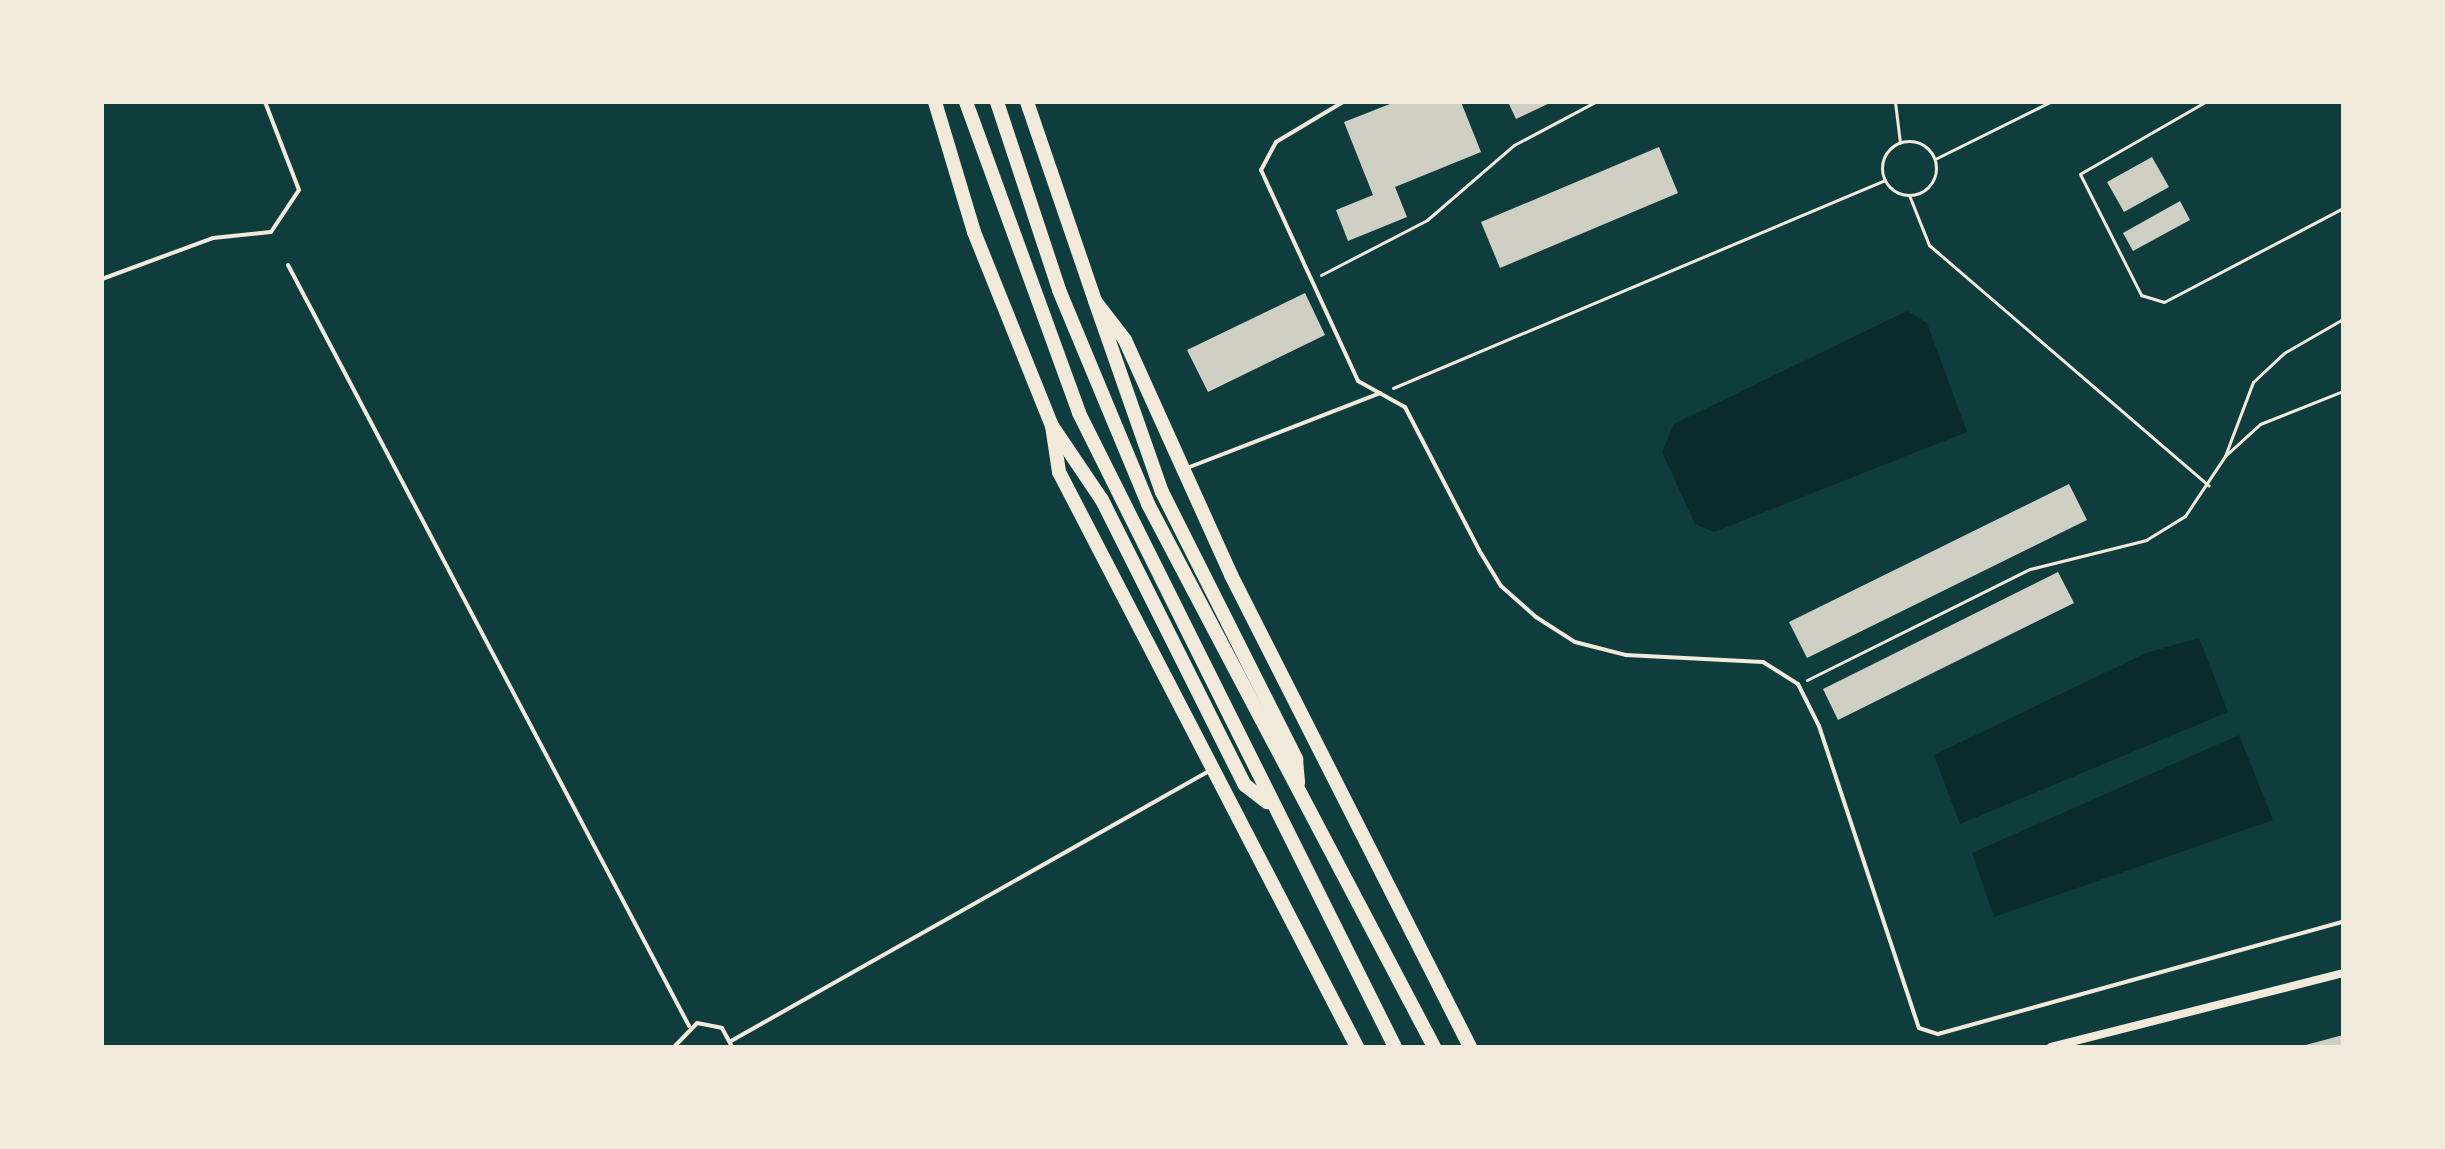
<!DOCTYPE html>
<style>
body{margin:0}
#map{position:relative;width:2445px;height:1149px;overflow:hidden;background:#0f3d3e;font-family:Figtree,sans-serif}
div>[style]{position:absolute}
.water>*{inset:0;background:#0a2a2b}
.building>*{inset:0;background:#cfcfc3}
.path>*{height:3px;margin:-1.5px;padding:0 1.5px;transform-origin:1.5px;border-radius:1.5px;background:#f1e9da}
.path>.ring{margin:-1.5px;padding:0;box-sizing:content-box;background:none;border:3px solid #f1e9da;border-radius:50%}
.service>*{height:4px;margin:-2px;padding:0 2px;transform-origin:2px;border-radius:2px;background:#f1e9da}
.minor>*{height:8px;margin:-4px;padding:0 4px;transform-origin:4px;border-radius:4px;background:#f1e9da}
.primary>*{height:14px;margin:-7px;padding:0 7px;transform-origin:7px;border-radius:7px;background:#f1e9da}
.trunk>*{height:14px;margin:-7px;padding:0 7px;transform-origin:7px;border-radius:7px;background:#f1e9da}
span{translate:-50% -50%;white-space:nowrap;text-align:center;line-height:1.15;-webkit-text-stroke:6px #f1e9da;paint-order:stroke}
.frame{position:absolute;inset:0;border:104px solid #f1e9da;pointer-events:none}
</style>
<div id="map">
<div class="water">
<i style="clip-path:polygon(1907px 311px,1927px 323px,1967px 432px,1714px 532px,1695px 524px,1662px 452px,1674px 424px)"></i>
<i style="clip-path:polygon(2199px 638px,2228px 712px,1960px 824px,1934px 755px,2146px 653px)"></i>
<i style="clip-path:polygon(2239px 735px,2273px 820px,1994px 917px,1972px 853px)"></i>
</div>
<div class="building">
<i style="clip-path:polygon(1395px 102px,1461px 102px,1481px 152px,1395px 187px,1407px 217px,1348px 241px,1336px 210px,1373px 195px,1344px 122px)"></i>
<i style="clip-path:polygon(1508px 102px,1552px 102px,1516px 119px)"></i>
<i style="clip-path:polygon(1659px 147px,1678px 193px,1500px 268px,1481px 222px)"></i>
<i style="clip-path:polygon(2152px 157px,2169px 187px,2124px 212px,2107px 182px)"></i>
<i style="clip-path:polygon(2180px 201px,2190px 220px,2133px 251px,2123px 233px)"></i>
<i style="clip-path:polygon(1305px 293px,1325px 335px,1208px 392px,1187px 350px)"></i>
<i style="clip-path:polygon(2069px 484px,2087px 520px,1807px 658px,1789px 622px)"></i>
<i style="clip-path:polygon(2058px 572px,2074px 603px,1838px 720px,1823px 689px)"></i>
<i style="clip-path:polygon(2343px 1035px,2343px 1047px,2302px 1047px,2302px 1046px)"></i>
</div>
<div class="path">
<i style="left:1895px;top:102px;width:41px;rotate:83deg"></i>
<i style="left:2205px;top:102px;width:144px;rotate:150.1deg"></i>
<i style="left:2080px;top:174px;width:136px;rotate:63.2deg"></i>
<i style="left:2141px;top:295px;width:24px;rotate:17deg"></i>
<i style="left:2164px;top:302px;width:202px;rotate:-27.7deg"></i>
<i class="ring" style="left:1882px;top:141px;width:51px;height:51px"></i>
<i style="left:1935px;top:159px;width:128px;rotate:-26.4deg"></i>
<i style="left:1909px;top:195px;width:54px;rotate:68.2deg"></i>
<i style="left:1929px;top:245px;width:369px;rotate:40.7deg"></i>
<i style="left:1321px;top:275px;width:119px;rotate:-27.4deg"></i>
<i style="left:1427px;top:220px;width:115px;rotate:-40.8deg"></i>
<i style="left:1514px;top:145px;width:92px;rotate:-28deg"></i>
<i style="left:1393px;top:388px;width:534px;rotate:-22.92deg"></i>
<i style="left:2225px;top:456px;width:79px;rotate:-69.3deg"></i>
<i style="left:2253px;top:382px;width:42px;rotate:-43.1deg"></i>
<i style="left:2284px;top:353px;width:68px;rotate:-30deg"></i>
<i style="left:1807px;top:680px;width:249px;rotate:-26.5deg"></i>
<i style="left:2030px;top:569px;width:120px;rotate:-14deg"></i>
<i style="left:2146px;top:540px;width:46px;rotate:-31.6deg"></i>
<i style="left:2185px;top:516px;width:72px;rotate:-56.3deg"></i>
<i style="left:2225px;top:456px;width:47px;rotate:-42.4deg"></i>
<i style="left:2260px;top:424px;width:89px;rotate:-21.7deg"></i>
</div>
<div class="service">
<i style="left:1343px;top:102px;width:78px;rotate:149.2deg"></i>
<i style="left:1276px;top:142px;width:32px;rotate:118deg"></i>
<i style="left:1261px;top:170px;width:232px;rotate:65.3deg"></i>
<i style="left:1358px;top:381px;width:54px;rotate:29deg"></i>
<i style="left:1405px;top:407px;width:161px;rotate:62.6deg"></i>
<i style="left:1479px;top:550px;width:42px;rotate:58.6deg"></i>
<i style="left:1501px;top:586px;width:47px;rotate:41.5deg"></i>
<i style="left:1536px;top:617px;width:46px;rotate:32.7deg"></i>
<i style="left:1575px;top:642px;width:53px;rotate:14.3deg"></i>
<i style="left:1626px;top:655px;width:137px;rotate:2.9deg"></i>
<i style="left:1763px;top:662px;width:41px;rotate:32.2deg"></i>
<i style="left:1798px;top:684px;width:47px;rotate:63.4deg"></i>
<i style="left:1819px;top:726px;width:318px;rotate:71.7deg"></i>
<i style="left:1919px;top:1028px;width:20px;rotate:18deg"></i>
<i style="left:1938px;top:1034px;width:420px;rotate:-15.5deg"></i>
<i style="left:288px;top:265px;width:860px;rotate:62.21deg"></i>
<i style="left:102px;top:279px;width:118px;rotate:-20.3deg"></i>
<i style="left:213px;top:238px;width:58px;rotate:-5.9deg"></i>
<i style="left:271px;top:232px;width:50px;rotate:-56.3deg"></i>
<i style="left:299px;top:190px;width:94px;rotate:-111.1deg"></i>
<i style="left:1187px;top:468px;width:207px;rotate:-21.2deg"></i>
<i style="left:731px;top:1041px;width:551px;rotate:-29.45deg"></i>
<i style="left:674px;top:1047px;width:33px;rotate:-46deg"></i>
<i style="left:697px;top:1023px;width:25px;rotate:11deg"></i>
<i style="left:722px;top:1028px;width:21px;rotate:62deg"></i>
</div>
<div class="minor">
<i style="left:2051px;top:1047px;width:301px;rotate:-14.2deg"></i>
</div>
<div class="primary">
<i style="left:935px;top:102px;width:136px;rotate:73.3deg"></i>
<i style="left:974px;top:232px;width:209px;rotate:68.1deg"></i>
<i style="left:1052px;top:426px;width:47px;rotate:81.3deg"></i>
<i style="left:1059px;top:472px;width:648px;rotate:62.6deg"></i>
<i style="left:1027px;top:102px;width:210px;rotate:71.1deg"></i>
<i style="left:1095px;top:301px;width:49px;rotate:52.4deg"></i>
<i style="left:1125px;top:340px;width:258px;rotate:65.7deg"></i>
<i style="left:1231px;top:575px;width:529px;rotate:63.14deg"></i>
</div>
<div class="trunk">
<i style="left:966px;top:102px;width:331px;rotate:70deg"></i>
<i style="left:1079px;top:413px;width:708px;rotate:63.51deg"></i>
<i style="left:997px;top:102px;width:198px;rotate:71.7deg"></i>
<i style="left:1059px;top:290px;width:232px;rotate:67.4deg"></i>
<i style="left:1148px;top:504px;width:614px;rotate:62.22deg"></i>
<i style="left:1095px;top:301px;width:202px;rotate:70.7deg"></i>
<i style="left:1162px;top:492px;width:299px;rotate:63.3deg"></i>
<i style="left:1296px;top:759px;width:24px;rotate:85deg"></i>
<i style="left:1052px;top:426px;width:89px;rotate:56deg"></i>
<i style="left:1102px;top:500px;width:319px;rotate:63.4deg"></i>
<i style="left:1245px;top:785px;width:28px;rotate:38deg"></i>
</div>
<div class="frame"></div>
</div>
